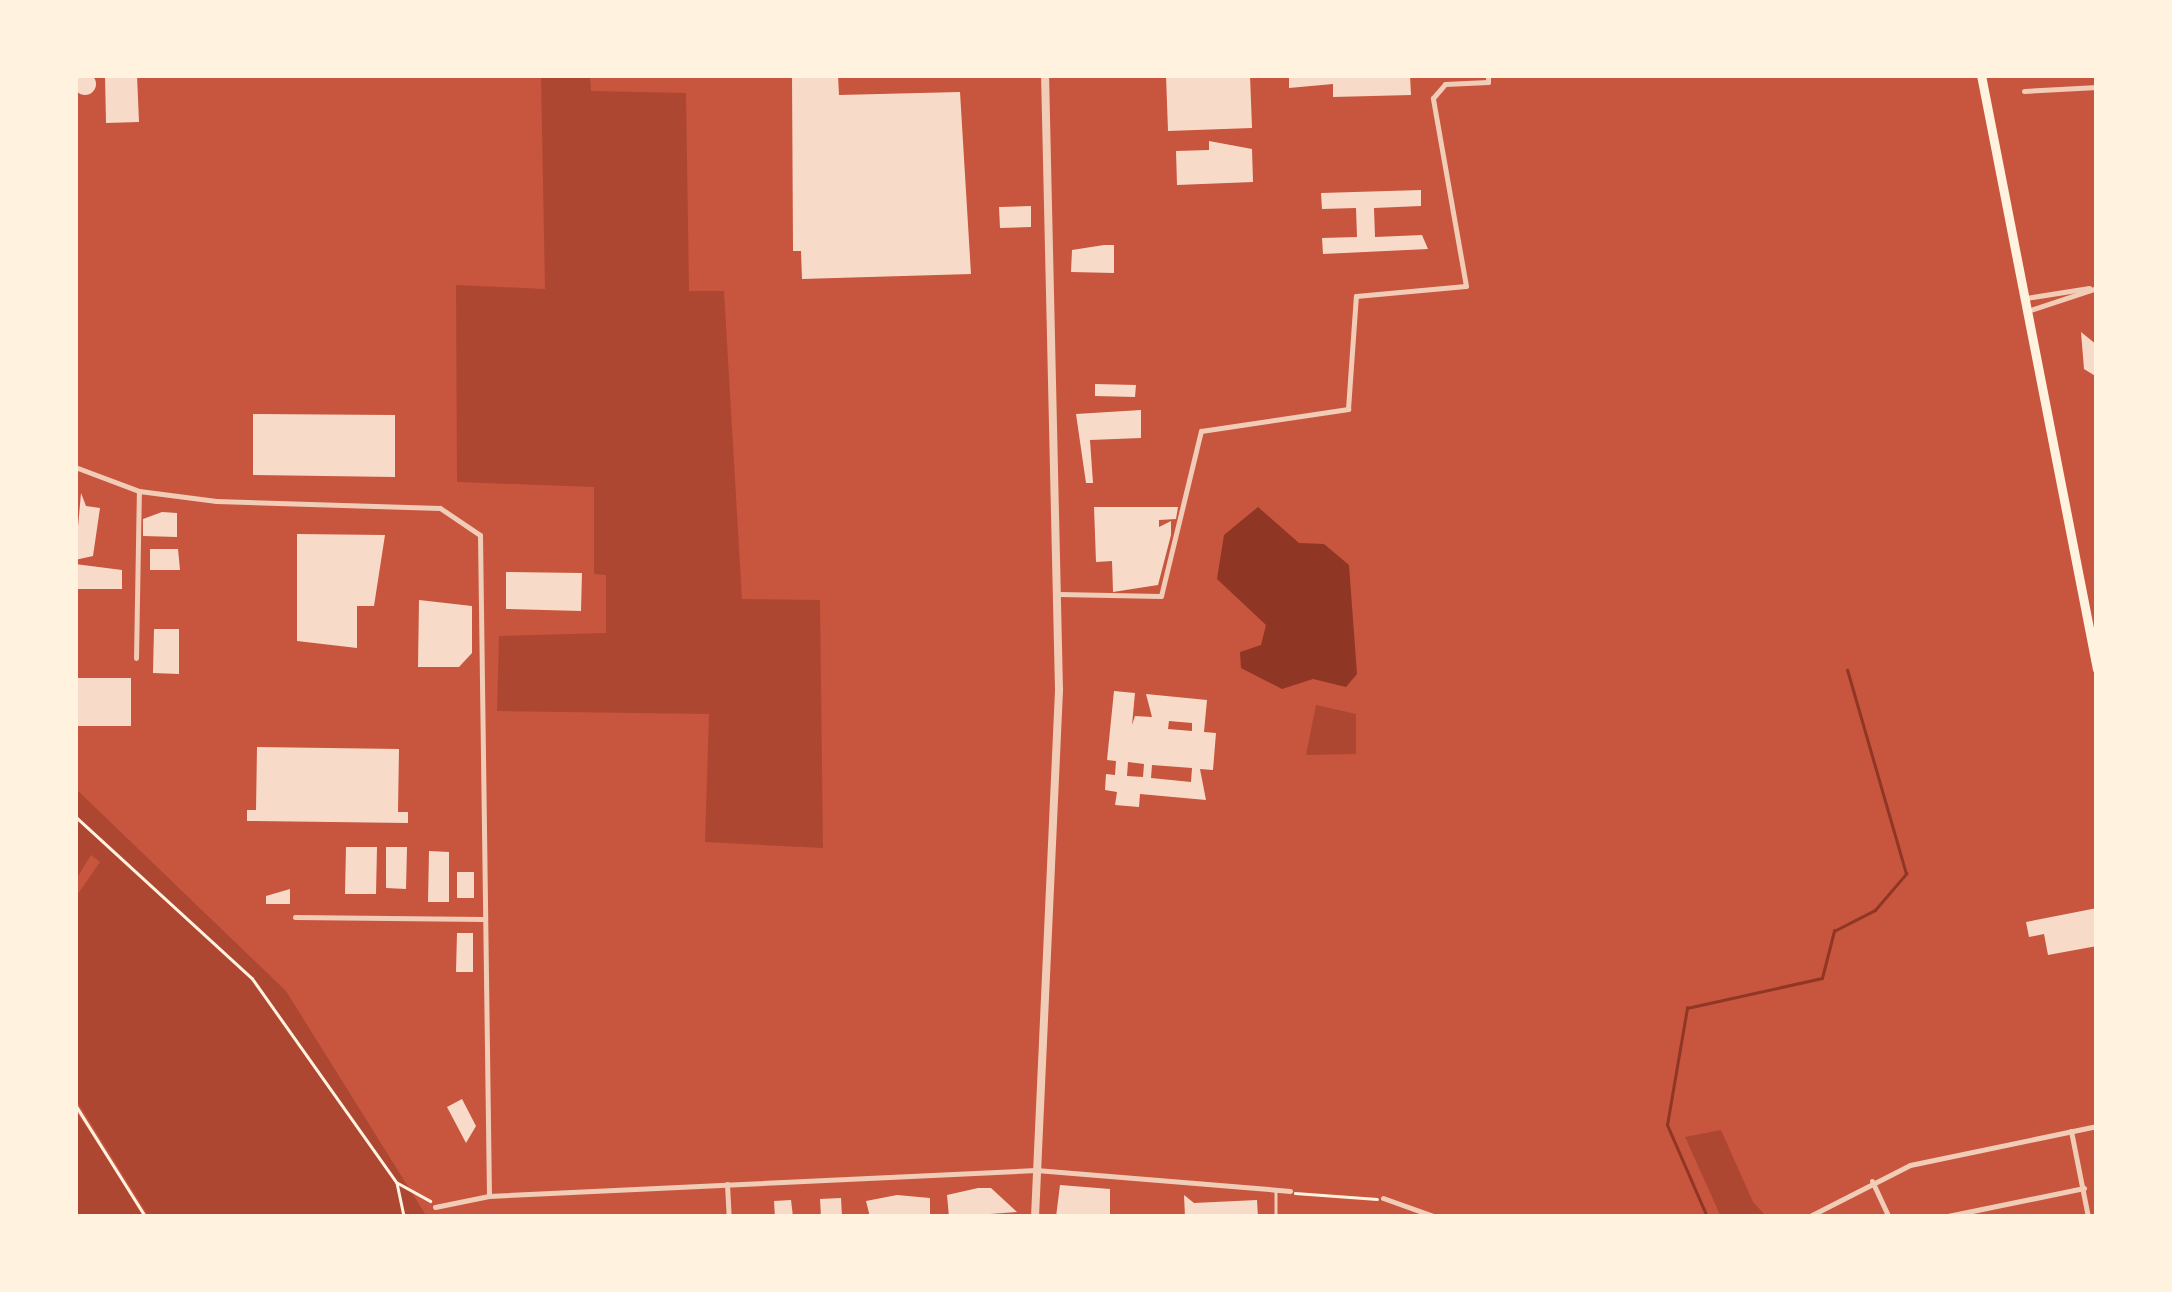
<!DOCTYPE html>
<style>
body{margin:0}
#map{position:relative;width:2172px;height:1292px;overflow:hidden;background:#c8553d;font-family:"DM Sans",sans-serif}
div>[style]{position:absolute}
.green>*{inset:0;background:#ae4732}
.water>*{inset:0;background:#8f3625}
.stream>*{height:2.5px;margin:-1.25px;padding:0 1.25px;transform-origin:1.25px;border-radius:1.25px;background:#8f3625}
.building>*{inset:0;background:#f7dbc8}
.round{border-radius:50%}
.path>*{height:2.5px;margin:-1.25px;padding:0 1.25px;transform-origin:1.25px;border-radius:1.25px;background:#fff3e0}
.service>*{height:2.5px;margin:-1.25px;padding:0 1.25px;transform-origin:1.25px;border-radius:1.25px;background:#f1ccb7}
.minor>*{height:5px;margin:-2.5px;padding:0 2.5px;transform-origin:2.5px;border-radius:2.5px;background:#f1ccb7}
.tertiary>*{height:8px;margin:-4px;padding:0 4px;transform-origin:4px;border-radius:4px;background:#f1ccb7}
.primary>*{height:9px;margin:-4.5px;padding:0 4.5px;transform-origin:4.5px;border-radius:4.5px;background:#fff3e0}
span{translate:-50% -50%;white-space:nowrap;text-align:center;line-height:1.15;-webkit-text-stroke:8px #fff3e0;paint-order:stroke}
.frame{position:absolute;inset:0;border:78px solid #fff3e0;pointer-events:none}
</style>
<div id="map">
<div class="green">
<i style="clip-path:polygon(541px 75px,590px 75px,591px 91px,686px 93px,689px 291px,724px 291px,742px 599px,820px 600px,823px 848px,705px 842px,709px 714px,497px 711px,499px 636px,606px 633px,606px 575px,594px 574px,594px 487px,457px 482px,456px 285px,545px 289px)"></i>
<i style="clip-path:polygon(1316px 705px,1356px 714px,1356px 754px,1306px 755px)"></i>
<i style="clip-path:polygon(75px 788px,286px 991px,427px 1217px,149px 1217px,75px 1098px,75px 898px,100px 862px,91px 855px,75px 881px)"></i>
<i style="clip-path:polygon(75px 1110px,107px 1158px,143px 1217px,75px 1217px)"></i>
<i style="clip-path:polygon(1721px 1130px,1753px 1202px,1767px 1217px,1721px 1217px,1685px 1137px)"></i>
</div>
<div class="water">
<i style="clip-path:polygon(1258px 507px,1299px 543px,1324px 544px,1349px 565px,1357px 674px,1346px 687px,1313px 679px,1282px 689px,1241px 668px,1240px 652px,1261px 645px,1266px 625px,1217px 579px,1224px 535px)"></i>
</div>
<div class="stream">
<i style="left:1707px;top:1217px;width:100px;rotate:-113.5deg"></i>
<i style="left:1667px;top:1125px;width:119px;rotate:-80.3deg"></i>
<i style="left:1687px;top:1008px;width:138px;rotate:-12.5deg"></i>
<i style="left:1822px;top:978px;width:49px;rotate:-75.7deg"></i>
<i style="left:1834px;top:931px;width:46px;rotate:-27.1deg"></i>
<i style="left:1875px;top:910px;width:48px;rotate:-49.3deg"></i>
<i style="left:1906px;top:874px;width:212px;rotate:-106.1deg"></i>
</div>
<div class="building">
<i class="round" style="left:74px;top:73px;width:22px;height:22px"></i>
<i style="clip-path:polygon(105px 75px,137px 75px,139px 122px,106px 123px)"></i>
<i style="clip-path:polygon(792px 75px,838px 75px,839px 95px,960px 92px,971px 274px,802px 279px,801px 251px,793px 251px)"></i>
<i style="clip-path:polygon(1166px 75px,1250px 75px,1252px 128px,1168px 131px)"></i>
<i style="clip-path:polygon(1289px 75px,1410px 75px,1411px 95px,1333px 97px,1333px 84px,1289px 88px)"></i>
<i style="clip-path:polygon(1209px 141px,1252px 149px,1253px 182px,1177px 185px,1176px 151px,1209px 150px)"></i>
<i style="clip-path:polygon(1421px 190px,1421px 206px,1374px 208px,1375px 237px,1422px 235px,1428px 249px,1323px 254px,1322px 238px,1357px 237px,1356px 208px,1322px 209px,1321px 193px)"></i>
<i style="clip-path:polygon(1031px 206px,1031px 227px,1000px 228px,999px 207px)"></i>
<i style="clip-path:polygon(1104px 245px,1114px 245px,1114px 273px,1071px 272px,1072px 250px)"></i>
<i style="clip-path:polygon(2081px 332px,2097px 345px,2097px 377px,2084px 369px)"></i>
<i style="clip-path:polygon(1095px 384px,1136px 385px,1135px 397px,1095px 396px)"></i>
<i style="clip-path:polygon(1141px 410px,1141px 438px,1090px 440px,1093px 483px,1086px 483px,1076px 414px)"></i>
<i style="clip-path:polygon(253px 414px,395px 415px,395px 477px,253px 475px)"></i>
<i style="clip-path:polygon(81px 493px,86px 506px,100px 508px,93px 556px,75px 560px)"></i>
<i style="clip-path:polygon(1094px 507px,1178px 507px,1176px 519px,1159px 520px,1159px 527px,1171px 521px,1171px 535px,1158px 585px,1113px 592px,1112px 561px,1096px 562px)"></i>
<i style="clip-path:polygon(162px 512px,177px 513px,177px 537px,143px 536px,143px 519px)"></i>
<i style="clip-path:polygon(297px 534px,385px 535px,374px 606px,357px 606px,357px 648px,297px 641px)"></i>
<i style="clip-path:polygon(150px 549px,178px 549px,180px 570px,150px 570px)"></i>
<i style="clip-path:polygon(75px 564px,122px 570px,122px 589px,75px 589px)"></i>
<i style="clip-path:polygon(506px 572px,582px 573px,581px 611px,506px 609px)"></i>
<i style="clip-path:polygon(419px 600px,472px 606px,472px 653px,459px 667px,418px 667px)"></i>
<i style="clip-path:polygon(154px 629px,179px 629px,179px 674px,153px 673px)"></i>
<i style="clip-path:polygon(75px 678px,131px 678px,131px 726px,75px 726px)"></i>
<i style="clip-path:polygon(evenodd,1114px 691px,1135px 693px,1132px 725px,1135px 716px,1152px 717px,1146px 694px,1207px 700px,1204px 732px,1216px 733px,1213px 770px,1200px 769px,1206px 800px,1140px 794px,1139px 807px,1115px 805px,1117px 792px,1105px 790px,1106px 774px,1115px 775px,1116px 761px,1107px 760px,1114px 691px,1169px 721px,1192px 723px,1192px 731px,1168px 729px,1169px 721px,1114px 691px,1128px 762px,1144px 764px,1143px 777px,1127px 776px,1128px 762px,1114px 691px,1152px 765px,1192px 768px,1191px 782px,1151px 778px,1152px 765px)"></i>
<i style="clip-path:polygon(257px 747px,399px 749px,398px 812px,408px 812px,408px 823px,247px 821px,247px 810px,256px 810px)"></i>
<i style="clip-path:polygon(346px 847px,377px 847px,376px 894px,345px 894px)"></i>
<i style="clip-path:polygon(386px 847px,407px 847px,406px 889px,386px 888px)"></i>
<i style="clip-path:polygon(429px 851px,449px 852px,449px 902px,428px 902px)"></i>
<i style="clip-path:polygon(457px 872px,474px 872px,474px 898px,457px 898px)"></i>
<i style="clip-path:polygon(290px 889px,290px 904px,266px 904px,266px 896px)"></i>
<i style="clip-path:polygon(2097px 908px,2097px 946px,2048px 955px,2044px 934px,2029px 937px,2026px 922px)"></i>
<i style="clip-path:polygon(457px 933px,473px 933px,473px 972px,456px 972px)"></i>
<i style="clip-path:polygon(462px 1099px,476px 1126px,466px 1143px,447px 1107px)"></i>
<i style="clip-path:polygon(1060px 1185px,1110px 1189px,1110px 1217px,1056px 1217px)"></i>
<i style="clip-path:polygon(978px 1188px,991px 1188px,1017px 1212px,949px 1217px,947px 1195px)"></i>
<i style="clip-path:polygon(897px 1195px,930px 1198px,930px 1217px,870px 1217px,866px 1201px)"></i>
<i style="clip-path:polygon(1184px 1195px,1194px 1203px,1257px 1200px,1258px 1217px,1185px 1217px)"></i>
<i style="clip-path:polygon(841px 1198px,842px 1217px,821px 1217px,820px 1199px)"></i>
<i style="clip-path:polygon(791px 1200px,793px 1217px,775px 1217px,774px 1201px)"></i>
</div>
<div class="path">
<i style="left:75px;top:816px;width:240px;rotate:42.5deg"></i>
<i style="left:252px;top:978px;width:251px;rotate:54.7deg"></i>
<i style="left:397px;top:1183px;width:35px;rotate:78deg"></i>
<i style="left:75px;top:1104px;width:133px;rotate:57.9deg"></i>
<i style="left:398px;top:1183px;width:37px;rotate:29deg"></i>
<i style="left:1295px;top:1193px;width:82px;rotate:4.2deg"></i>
</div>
<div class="service">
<i style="left:1276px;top:1192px;width:25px;rotate:90deg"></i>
</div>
<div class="minor">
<i style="left:2024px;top:91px;width:73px;rotate:-3.1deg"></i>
<i style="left:2026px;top:298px;width:64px;rotate:-9deg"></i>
<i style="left:2027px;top:311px;width:74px;rotate:-18.2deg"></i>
<i style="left:75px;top:467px;width:68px;rotate:20.6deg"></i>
<i style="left:139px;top:491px;width:78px;rotate:7.4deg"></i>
<i style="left:216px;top:501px;width:224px;rotate:1.8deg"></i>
<i style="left:440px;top:508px;width:48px;rotate:34deg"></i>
<i style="left:480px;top:535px;width:661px;rotate:89.22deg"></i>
<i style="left:1059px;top:594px;width:102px;rotate:1.1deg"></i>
<i style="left:1161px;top:596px;width:170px;rotate:-76.4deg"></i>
<i style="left:1201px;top:431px;width:149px;rotate:-8.5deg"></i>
<i style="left:1348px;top:409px;width:113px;rotate:-86deg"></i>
<i style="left:1356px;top:296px;width:110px;rotate:-5.2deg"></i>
<i style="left:1466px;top:286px;width:191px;rotate:-100deg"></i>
<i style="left:1433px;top:98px;width:18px;rotate:-49deg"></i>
<i style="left:1445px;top:84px;width:43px;rotate:-2.7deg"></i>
<i style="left:1488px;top:82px;width:7px;rotate:-90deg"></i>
<i style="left:136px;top:658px;width:167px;rotate:-89deg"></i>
<i style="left:295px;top:917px;width:188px;rotate:0.6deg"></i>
<i style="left:2071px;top:1131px;width:88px;rotate:78.8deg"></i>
<i style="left:1872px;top:1181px;width:40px;rotate:65deg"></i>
<i style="left:727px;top:1184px;width:33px;rotate:87deg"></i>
<i style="left:1383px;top:1198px;width:56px;rotate:19.7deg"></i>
<i style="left:435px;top:1207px;width:55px;rotate:-11.5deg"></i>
<i style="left:489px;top:1196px;width:548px;rotate:-2.72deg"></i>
<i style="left:1036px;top:1170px;width:255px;rotate:4.7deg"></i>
<i style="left:1808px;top:1217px;width:114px;rotate:-27deg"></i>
<i style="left:1910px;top:1165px;width:191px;rotate:-11.8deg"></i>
<i style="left:1943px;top:1217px;width:144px;rotate:-11.6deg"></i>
</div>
<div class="tertiary">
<i style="left:1035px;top:1217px;width:528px;rotate:-87.39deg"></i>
<i style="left:1059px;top:690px;width:615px;rotate:-91.3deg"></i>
</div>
<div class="primary">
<i style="left:1981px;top:75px;width:605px;rotate:78.95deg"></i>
</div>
<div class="frame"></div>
</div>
